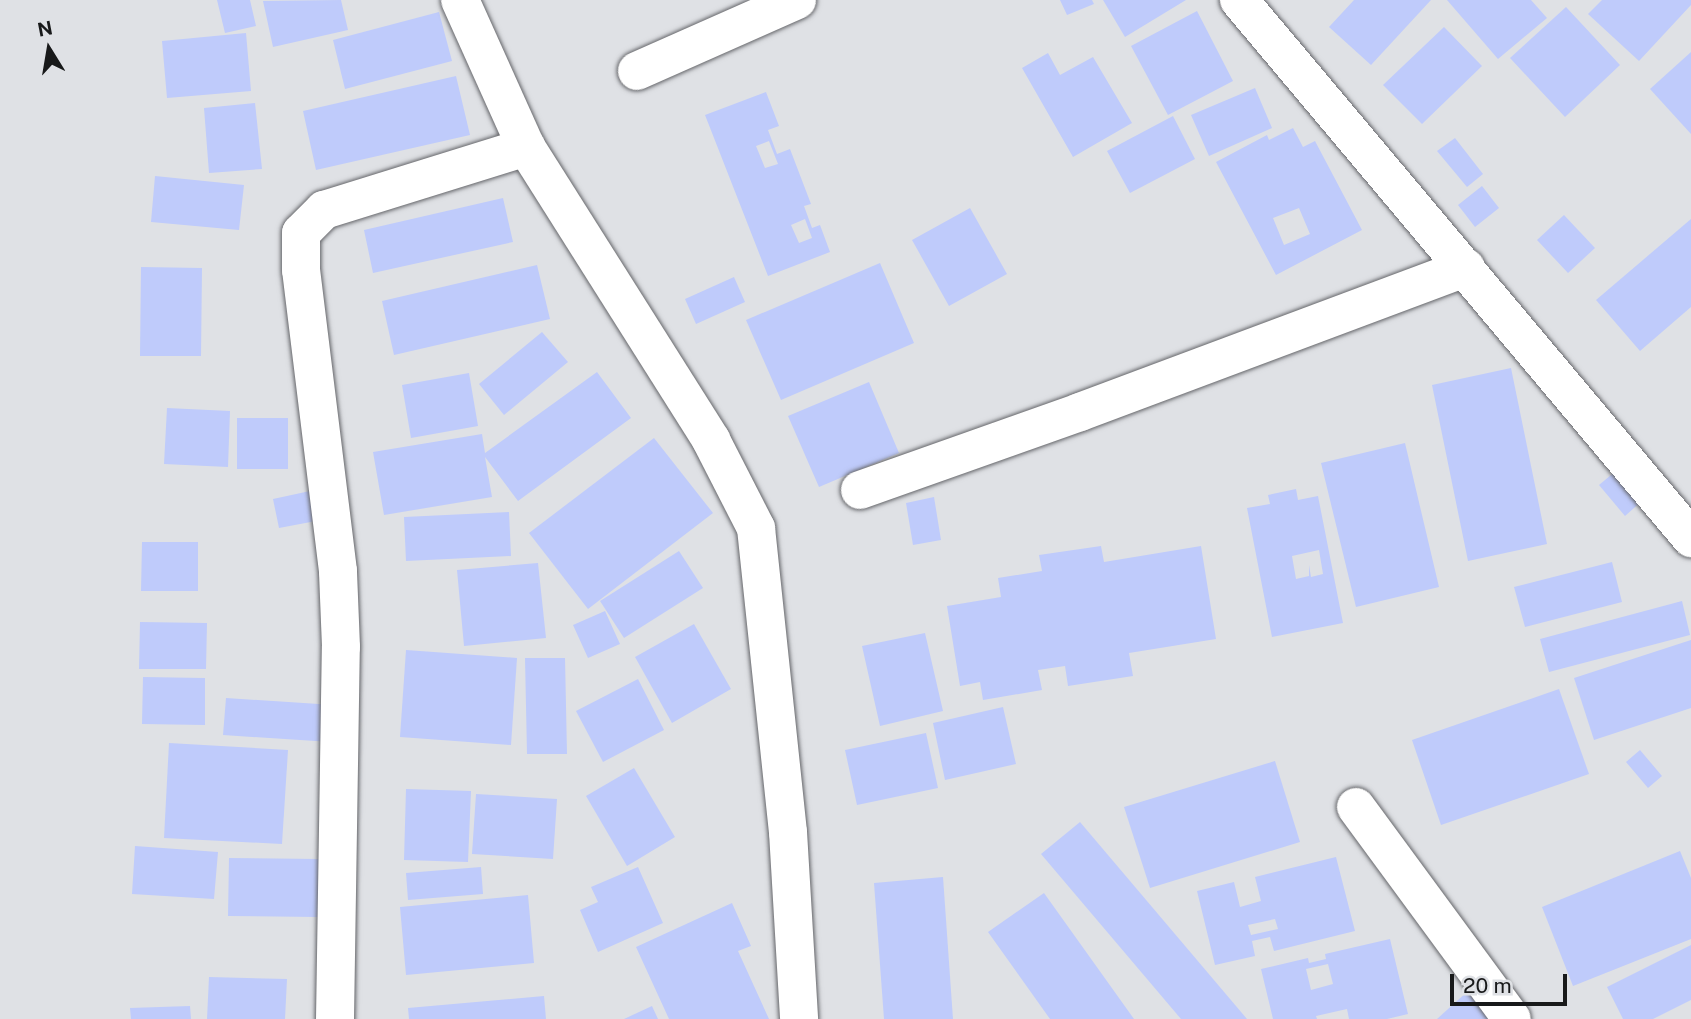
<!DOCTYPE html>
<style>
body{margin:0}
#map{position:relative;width:1691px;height:1019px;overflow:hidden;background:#dfe1e5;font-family:"Public Sans",sans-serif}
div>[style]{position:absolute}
.building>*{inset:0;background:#bfcbfb}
.roads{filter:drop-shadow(0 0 2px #65666a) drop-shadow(0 0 2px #65666a)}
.street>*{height:38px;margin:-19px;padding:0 19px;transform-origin:19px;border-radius:19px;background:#fff}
span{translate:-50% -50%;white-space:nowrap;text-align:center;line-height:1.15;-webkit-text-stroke:7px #dfe1e5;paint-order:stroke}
.north{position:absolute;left:14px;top:14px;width:70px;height:70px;-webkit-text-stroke:5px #dfe1e5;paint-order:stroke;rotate:349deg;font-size:19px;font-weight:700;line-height:28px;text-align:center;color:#18191a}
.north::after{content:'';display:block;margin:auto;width:24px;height:32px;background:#18191a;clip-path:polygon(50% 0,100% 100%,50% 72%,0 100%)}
.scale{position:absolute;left:1450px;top:974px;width:117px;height:32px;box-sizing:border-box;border:4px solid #18191a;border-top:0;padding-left:9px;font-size:21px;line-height:24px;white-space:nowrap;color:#18191a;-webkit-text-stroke:5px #dfe1e5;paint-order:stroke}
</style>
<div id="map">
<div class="building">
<i style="clip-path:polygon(217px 0,250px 0,256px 26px,225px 33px)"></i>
<i style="clip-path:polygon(341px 0,348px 30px,273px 47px,263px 1px)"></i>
<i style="clip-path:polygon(1060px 0,1092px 0,1094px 4px,1067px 15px)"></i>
<i style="clip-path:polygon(1103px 0,1186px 0,1125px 37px)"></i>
<i style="clip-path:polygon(1354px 0,1431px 0,1371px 65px,1329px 27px)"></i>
<i style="clip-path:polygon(1447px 0,1531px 0,1547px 18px,1498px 59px)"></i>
<i style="clip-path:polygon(1602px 0,1691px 0,1691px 5px,1639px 61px,1588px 14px)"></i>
<i style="clip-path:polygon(1566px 7px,1620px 65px,1565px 117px,1510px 58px)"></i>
<i style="clip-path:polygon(1197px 11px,1233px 81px,1168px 115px,1131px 46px)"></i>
<i style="clip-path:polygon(439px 12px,452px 61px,345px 89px,333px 40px)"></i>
<i style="clip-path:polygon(1444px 27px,1482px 66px,1422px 124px,1383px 85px)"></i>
<i style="clip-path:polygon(246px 33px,251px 91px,167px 98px,162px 41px)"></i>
<i style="clip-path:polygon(1691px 52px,1691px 134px,1650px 89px)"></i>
<i style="clip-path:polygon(1048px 53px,1060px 75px,1093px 57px,1132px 123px,1073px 157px,1022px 68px)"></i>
<i style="clip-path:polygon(456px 76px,470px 135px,316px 170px,303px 111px)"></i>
<i style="clip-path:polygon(1255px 88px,1272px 128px,1209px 156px,1191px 115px)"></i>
<i style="clip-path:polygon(evenodd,766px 92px,779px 126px,768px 130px,777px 154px,790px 149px,811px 204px,804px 206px,812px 228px,820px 225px,830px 252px,768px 276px,705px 115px,766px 92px,769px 141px,778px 164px,765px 168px,756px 146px,769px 141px,766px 92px,805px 219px,812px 238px,799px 243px,791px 225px,805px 219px)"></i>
<i style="clip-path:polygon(255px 103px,262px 169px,209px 173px,204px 108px)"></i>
<i style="clip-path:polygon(1173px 116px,1195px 159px,1130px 193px,1107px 151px)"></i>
<i style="clip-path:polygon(evenodd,1293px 128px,1303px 147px,1315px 141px,1362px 230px,1276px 275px,1216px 162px,1267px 135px,1269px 140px,1293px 128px,1299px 208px,1310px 234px,1284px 245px,1273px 218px,1299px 208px)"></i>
<i style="clip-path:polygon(1455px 138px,1483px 174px,1467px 187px,1437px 151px)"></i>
<i style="clip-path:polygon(155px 176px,244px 185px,239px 230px,151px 222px)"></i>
<i style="clip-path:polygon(1482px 186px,1499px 208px,1475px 227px,1458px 205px)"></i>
<i style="clip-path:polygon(503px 198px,513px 242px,373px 273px,364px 230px)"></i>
<i style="clip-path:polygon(970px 208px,1007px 274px,949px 306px,912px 240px)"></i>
<i style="clip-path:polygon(1564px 215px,1595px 248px,1568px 273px,1537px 240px)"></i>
<i style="clip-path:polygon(1691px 219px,1691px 307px,1640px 351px,1596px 300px)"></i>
<i style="clip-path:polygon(880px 263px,914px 343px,781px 400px,746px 320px)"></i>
<i style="clip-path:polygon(537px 265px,550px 319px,394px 355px,382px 301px)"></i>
<i style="clip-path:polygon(141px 267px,202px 268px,201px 356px,140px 356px)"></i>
<i style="clip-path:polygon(734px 277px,745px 302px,696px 324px,685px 299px)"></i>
<i style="clip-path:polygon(542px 332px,568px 362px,504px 415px,479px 384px)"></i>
<i style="clip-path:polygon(1511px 368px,1547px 544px,1468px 561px,1432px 385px)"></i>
<i style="clip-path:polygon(597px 372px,631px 418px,518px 501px,485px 457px,492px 497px,384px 515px,373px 452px,482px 434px,485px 453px)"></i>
<i style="clip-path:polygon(469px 373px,478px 426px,411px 438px,402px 385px)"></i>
<i style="clip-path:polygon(869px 382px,899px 453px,819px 487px,788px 416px)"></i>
<i style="clip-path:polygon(167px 408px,230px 411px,228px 467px,164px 464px)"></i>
<i style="clip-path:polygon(237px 418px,288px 418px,288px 469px,237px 469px)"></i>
<i style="clip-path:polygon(654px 438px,713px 513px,588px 609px,529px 533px)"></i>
<i style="clip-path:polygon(1405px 443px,1439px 587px,1356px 607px,1321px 463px)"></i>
<i style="clip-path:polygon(1617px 470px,1643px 500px,1625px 516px,1599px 485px)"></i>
<i style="clip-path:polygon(evenodd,1296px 489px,1298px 500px,1318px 496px,1343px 623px,1272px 637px,1247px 508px,1270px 504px,1268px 495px,1296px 489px,1319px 550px,1323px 574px,1311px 577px,1309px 565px,1309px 576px,1296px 579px,1292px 556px,1319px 550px)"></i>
<i style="clip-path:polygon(310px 491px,316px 521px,279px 528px,273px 499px)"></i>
<i style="clip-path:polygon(934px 497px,941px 540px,913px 545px,906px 503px)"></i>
<i style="clip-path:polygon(509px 512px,511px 556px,406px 561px,404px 517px)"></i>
<i style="clip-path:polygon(142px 542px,198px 542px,198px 591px,141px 591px)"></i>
<i style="clip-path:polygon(1101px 546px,1104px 562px,1201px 546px,1216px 639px,1129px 653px,1133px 676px,1068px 686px,1065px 666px,1038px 670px,1042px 690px,983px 700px,980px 682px,960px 686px,947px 606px,1001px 597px,998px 578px,1042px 571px,1039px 555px)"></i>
<i style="clip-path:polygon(679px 551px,703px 588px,624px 638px,600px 601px)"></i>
<i style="clip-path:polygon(1612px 562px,1622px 602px,1525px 627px,1514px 587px)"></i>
<i style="clip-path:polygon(538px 563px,546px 638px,464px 646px,457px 570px)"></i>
<i style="clip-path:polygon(1682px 601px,1690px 635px,1549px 672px,1540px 639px)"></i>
<i style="clip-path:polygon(605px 611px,620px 644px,588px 658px,573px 625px)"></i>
<i style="clip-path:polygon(140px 622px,207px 623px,206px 669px,139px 669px)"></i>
<i style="clip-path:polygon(694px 624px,731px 689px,672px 723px,635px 657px)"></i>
<i style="clip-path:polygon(925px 633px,943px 711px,880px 726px,862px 646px)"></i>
<i style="clip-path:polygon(1691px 640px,1691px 708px,1594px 740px,1574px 678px)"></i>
<i style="clip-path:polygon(406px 650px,517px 658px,511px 745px,400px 737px)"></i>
<i style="clip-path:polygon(525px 658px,565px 658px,567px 754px,527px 754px)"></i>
<i style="clip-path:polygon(143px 677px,205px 678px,205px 725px,142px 724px)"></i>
<i style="clip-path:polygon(638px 679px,664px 730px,603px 762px,576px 711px)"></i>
<i style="clip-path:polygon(1559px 689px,1589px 774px,1441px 825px,1412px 740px)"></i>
<i style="clip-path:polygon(226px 698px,334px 705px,331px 742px,223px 735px)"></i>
<i style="clip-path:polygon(1003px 707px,1016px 764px,945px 780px,933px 723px)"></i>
<i style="clip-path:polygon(926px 733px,938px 788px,857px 805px,845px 750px)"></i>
<i style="clip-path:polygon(169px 743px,288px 750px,282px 844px,164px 838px)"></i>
<i style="clip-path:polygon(1640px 750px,1662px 776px,1648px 788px,1626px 762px)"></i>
<i style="clip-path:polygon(1275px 761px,1300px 842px,1150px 888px,1124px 807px)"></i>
<i style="clip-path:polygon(634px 768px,675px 837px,627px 866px,586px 796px)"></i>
<i style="clip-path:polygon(406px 789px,471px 791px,468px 862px,404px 860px)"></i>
<i style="clip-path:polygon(476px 794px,557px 799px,553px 859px,472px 854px)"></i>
<i style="clip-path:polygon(1080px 822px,1247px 1019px,1181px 1019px,1041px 854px)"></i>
<i style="clip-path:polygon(135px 846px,218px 852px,214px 899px,132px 894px)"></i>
<i style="clip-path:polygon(1680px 851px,1691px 878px,1691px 939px,1573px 986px,1542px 907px)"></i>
<i style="clip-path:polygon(evenodd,1336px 857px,1355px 931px,1274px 951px,1270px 937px,1252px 941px,1255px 956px,1215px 965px,1197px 891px,1234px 882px,1240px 907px,1261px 901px,1255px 877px,1336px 857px,1275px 919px,1278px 929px,1251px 935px,1248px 925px,1275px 919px)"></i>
<i style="clip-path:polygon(229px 858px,319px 859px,318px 917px,228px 916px)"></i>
<i style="clip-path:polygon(481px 867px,483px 894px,408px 900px,406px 873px)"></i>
<i style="clip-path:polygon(638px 867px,663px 923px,598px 952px,580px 910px,598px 902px,591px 887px)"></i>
<i style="clip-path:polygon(943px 877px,953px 1019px,884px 1019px,874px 883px)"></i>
<i style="clip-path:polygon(1044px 893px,1134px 1019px,1050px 1019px,988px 932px)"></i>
<i style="clip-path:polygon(528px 895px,534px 963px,406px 975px,400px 907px)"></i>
<i style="clip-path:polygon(732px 903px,751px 946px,738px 951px,769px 1019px,669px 1019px,636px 947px)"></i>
<i style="clip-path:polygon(evenodd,1390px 939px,1408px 1014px,1387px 1019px,1349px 1019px,1347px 1009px,1316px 1016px,1317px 1019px,1273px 1019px,1261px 969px,1308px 958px,1309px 963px,1326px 959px,1325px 954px,1390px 939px,1328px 964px,1333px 984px,1311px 990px,1306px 969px,1328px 964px)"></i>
<i style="clip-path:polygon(1691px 945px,1691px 1000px,1653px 1019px,1623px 1019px,1607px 987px)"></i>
<i style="clip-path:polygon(209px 977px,287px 979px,285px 1019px,207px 1019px)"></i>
<i style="clip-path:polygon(1468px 991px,1493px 1019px,1437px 1019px)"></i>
<i style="clip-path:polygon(544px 996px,546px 1019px,409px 1019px,408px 1008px)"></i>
<i style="clip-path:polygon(190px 1006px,191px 1019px,131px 1019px,130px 1008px)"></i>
<i style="clip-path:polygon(652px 1006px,658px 1019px,624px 1019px)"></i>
</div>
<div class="roads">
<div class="street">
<i style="left:460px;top:0;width:161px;rotate:65.8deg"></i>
<i style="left:526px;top:147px;width:347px;rotate:57.7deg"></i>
<i style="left:711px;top:440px;width:99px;rotate:62.9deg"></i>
<i style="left:756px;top:528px;width:306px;rotate:84deg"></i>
<i style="left:788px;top:832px;width:187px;rotate:86.6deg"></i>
<i style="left:1239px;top:0;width:703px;rotate:49.96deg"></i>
<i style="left:637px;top:71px;width:175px;rotate:-23.9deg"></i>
<i style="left:860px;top:490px;width:233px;rotate:-19.5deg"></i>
<i style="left:1080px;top:412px;width:412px;rotate:-20.5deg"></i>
<i style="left:1356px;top:807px;width:263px;rotate:53.7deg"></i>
<i style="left:335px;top:1019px;width:372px;rotate:-89.1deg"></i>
<i style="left:341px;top:647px;width:76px;rotate:-92.3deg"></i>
<i style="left:338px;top:571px;width:303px;rotate:-97deg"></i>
<i style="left:301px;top:270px;width:37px;rotate:-90deg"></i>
<i style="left:301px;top:233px;width:33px;rotate:-45deg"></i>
<i style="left:324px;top:210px;width:212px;rotate:-17.3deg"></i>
</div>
</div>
<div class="north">N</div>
<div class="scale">20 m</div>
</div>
